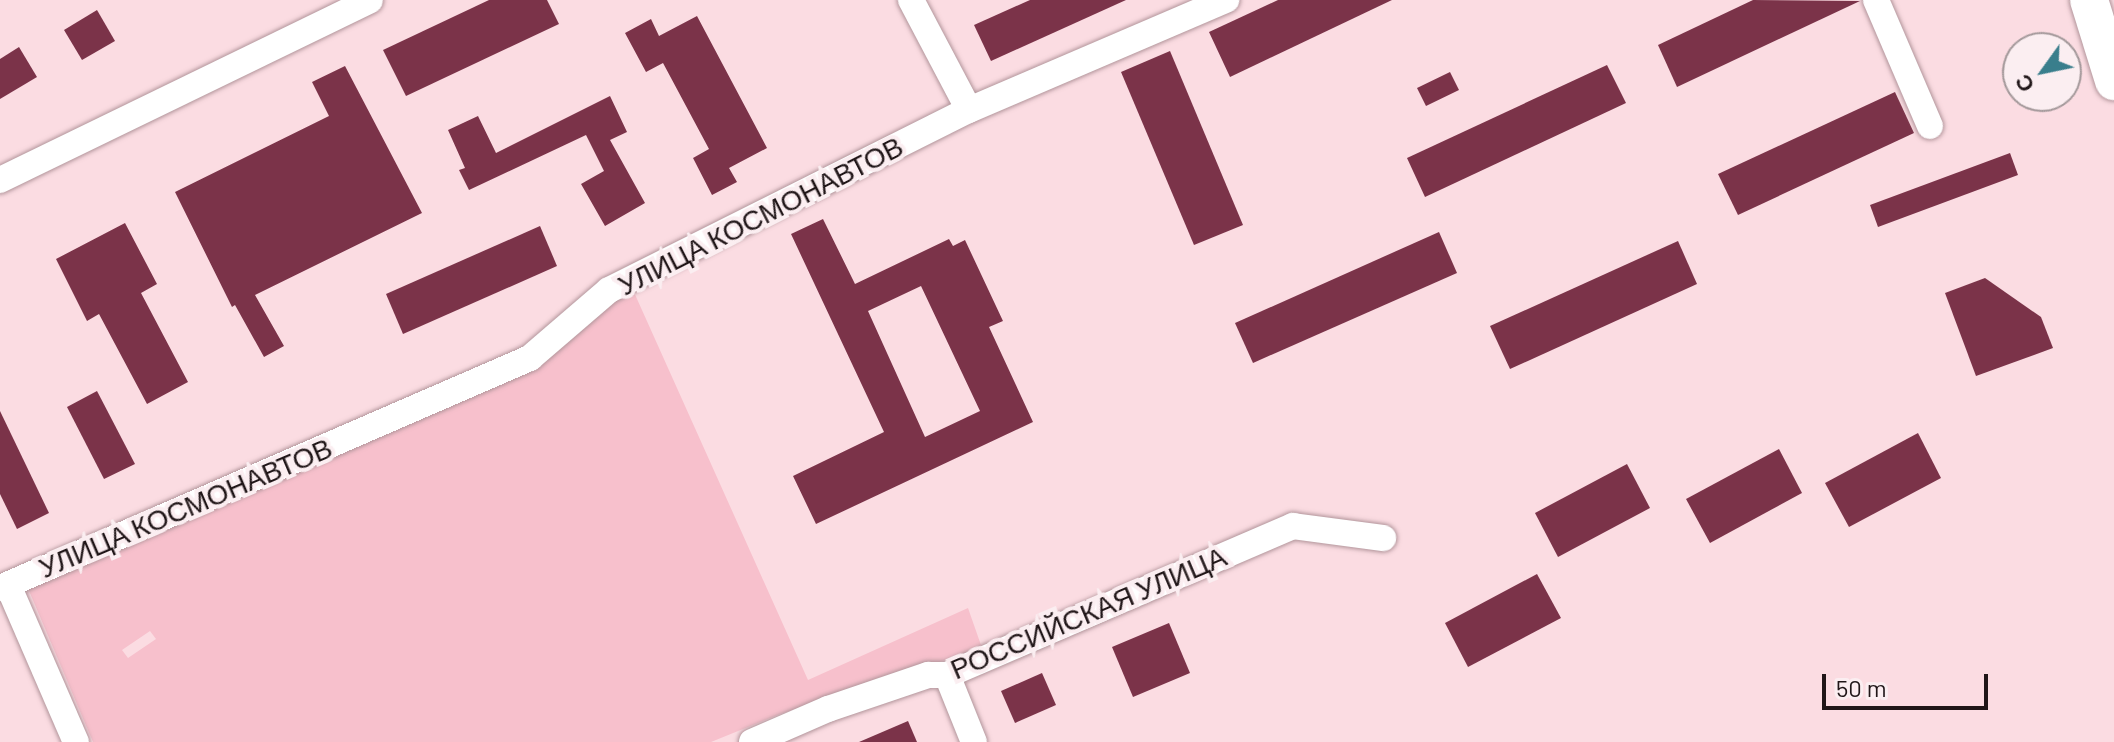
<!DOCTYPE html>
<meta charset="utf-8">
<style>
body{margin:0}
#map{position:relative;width:2114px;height:742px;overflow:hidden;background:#fbdce2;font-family:Barlow,sans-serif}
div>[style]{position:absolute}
.green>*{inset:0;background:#f7c0cc}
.building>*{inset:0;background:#7b3349}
.roads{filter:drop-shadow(0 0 2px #b2959b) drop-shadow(0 0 2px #b2959b)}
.street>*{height:26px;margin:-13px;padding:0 13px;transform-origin:13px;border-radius:13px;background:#fff}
.secondary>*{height:38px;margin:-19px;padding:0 19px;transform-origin:19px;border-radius:19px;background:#fff}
span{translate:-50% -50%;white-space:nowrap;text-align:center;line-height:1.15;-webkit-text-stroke:8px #fbeef1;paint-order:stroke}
.street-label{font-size:28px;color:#201618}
.north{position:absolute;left:2002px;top:32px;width:80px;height:80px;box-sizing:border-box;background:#fbeef1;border:2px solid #a3989a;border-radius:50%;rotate:237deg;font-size:22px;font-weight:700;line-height:32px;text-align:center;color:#201618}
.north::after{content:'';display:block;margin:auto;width:28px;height:36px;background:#397e8c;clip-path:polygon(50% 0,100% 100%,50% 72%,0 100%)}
.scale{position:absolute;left:1822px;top:674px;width:166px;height:36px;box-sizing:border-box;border:4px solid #201618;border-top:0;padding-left:10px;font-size:24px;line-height:28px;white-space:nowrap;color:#201618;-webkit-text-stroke:6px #fbeef1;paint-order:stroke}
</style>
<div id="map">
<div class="green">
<i style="clip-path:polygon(evenodd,633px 290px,808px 680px,968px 608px,982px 648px,780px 714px,711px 742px,93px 742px,27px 586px,369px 434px,633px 290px,150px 631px,156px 639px,128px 658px,122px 650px,150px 631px)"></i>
</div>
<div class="building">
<i style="clip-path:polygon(489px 0,547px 0,559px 24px,406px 96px,383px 50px)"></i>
<i style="clip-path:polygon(1030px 0,1126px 0,991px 61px,974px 25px)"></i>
<i style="clip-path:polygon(1278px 0,1392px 0,1230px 77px,1209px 32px)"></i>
<i style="clip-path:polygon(1753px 0,1860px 1px,1677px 87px,1658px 45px)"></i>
<i style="clip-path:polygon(97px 10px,115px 41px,82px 60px,64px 30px)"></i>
<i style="clip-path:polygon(697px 16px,767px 148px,729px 168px,737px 182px,712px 195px,693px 158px,709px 149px,663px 63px,646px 72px,625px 33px,651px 19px,659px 36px)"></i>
<i style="clip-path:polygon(19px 47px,37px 77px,0 99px,0 59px)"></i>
<i style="clip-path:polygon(1170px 51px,1243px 225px,1194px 245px,1121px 72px)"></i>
<i style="clip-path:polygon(1607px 65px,1626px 103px,1425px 197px,1407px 158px)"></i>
<i style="clip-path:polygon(345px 66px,422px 213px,255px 295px,284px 346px,264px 357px,235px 305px,232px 307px,175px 192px,329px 116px,312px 82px)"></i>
<i style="clip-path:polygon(1450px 72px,1459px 90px,1426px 106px,1417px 88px)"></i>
<i style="clip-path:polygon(1895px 92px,1914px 133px,1738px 215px,1718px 174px)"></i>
<i style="clip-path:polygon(610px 96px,627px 132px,610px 140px,645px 203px,605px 226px,581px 184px,604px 171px,586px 135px,469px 190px,459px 170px,465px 168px,448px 130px,478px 116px,496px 153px)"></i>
<i style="clip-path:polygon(2010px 153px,2018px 175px,1878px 227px,1870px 205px)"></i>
<i style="clip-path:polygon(evenodd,823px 219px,855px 284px,949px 239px,953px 246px,965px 240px,1003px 321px,989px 327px,1033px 422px,816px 524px,793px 476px,884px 432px,791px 234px,823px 219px,921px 286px,980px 411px,925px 437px,868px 311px,921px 286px)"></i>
<i style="clip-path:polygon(125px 223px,157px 284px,141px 293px,188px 382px,147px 404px,99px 314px,87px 321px,56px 259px)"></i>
<i style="clip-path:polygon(540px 226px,557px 266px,403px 334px,386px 294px)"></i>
<i style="clip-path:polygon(1439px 232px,1457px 273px,1253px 363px,1235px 323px)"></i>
<i style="clip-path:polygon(1678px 241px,1697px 284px,1510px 369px,1490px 326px)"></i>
<i style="clip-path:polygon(1985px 278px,2041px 317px,2053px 348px,1976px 376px,1945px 293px)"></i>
<i style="clip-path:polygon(97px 391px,135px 464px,104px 479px,67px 407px)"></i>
<i style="clip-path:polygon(0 411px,49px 513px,17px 529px,0 494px)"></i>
<i style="clip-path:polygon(1918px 433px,1941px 478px,1849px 527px,1825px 483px)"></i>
<i style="clip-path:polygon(1779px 449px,1802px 493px,1710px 543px,1686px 499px)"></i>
<i style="clip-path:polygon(1627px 464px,1650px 508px,1558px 557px,1535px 513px)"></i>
<i style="clip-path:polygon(1537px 574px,1561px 618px,1468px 667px,1445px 623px)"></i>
<i style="clip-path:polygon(1169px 623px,1190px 673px,1133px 697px,1112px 647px)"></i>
<i style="clip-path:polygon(1042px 673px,1056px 705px,1015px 723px,1001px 691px)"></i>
<i style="clip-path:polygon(908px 721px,917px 742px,859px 742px)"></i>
</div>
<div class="roads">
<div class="street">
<i style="left:911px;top:0;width:124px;rotate:62.2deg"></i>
<i style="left:1876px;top:0;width:137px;rotate:66.8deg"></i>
<i style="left:0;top:180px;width:411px;rotate:-25.9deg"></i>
<i style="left:8px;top:585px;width:171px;rotate:66.6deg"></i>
<i style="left:0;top:588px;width:578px;rotate:-23.46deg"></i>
<i style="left:530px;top:358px;width:104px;rotate:-40.7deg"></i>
<i style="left:609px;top:290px;width:402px;rotate:-26.6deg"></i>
<i style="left:969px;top:110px;width:280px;rotate:-23.2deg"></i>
<i style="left:947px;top:675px;width:72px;rotate:68.1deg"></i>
<i style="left:752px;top:742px;width:83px;rotate:-23.5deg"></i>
<i style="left:828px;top:709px;width:106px;rotate:-18.8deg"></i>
<i style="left:928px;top:675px;width:19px"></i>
<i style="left:947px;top:675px;width:377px;rotate:-23.3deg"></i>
<i style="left:1293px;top:526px;width:91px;rotate:7.6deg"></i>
</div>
<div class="secondary">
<i style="left:2089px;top:0;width:85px;rotate:72.8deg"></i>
</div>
</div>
<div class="street-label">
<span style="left:760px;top:215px;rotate:-27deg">УЛИЦА КОСМОНАВТОВ</span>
<span style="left:185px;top:507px;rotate:-23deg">УЛИЦА КОСМОНАВТОВ</span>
<span style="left:1088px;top:612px;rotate:-23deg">РОССИЙСКАЯ УЛИЦА</span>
</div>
<div class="north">С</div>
<div class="scale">50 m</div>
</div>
